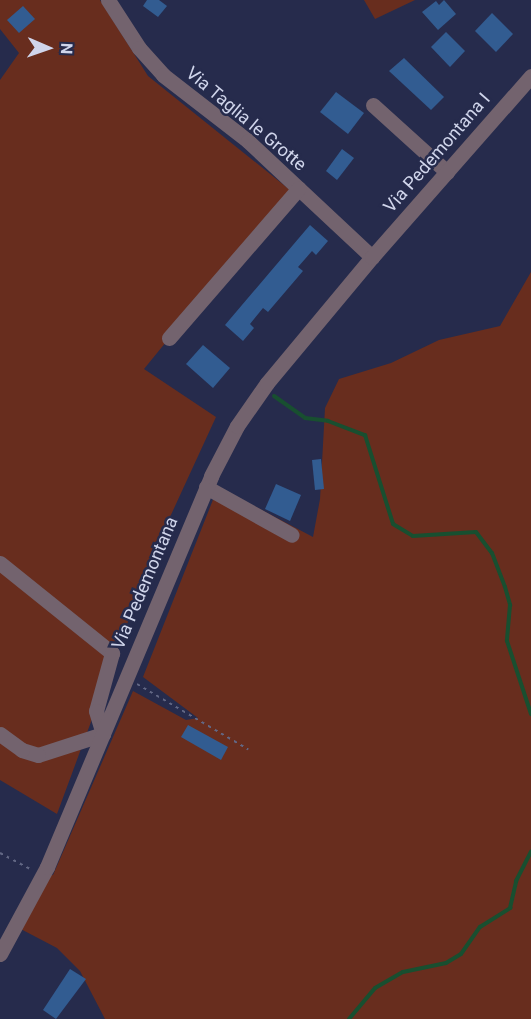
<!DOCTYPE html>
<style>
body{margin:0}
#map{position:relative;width:531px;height:1019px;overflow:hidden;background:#262b4c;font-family:Roboto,sans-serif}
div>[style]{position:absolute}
.green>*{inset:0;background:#682d1e}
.stream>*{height:4px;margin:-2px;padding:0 2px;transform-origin:2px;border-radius:2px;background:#184f30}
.building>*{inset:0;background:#325c91}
.path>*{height:2px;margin-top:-1px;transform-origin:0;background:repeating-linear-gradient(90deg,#626784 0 3px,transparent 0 7.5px)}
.minor>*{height:15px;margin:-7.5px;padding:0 7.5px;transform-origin:7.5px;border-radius:7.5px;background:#73636e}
span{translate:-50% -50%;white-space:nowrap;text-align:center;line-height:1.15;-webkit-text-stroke:5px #262b4c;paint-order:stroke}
.street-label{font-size:18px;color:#d0d5eb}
.north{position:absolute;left:18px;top:18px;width:60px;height:60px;-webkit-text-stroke:4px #262b4c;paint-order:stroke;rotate:92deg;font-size:16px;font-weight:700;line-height:24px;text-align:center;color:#d0d5eb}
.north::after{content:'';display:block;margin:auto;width:21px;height:27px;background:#d0d5eb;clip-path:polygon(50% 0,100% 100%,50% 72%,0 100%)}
</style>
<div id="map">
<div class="green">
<i style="clip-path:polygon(0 0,100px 0,148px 76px,290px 190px,144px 369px,216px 417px,153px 554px,57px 814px,0 780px,0 80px,19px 53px,0 29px)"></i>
<i style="clip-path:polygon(364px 0,415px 0,375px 19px)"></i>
<i style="clip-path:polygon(531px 272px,531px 1019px,105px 1019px,80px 971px,57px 948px,15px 926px,42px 876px,53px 875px,133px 691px,186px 720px,198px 718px,143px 677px,218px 487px,313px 537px,320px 499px,325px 408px,339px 379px,391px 363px,439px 340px,500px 326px)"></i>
</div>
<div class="stream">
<i style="left:274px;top:396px;width:38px;rotate:35deg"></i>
<i style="left:305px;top:418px;width:23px;rotate:7deg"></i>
<i style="left:328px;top:421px;width:40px;rotate:21deg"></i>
<i style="left:365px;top:435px;width:93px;rotate:72.5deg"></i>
<i style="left:393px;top:524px;width:23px;rotate:31deg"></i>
<i style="left:413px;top:536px;width:63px;rotate:-3.6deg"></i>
<i style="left:476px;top:532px;width:26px;rotate:53deg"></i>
<i style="left:492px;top:553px;width:36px;rotate:69deg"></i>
<i style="left:505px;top:587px;width:19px;rotate:74deg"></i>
<i style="left:510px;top:605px;width:36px;rotate:95deg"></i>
<i style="left:507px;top:641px;width:77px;rotate:71.8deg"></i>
<i style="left:349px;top:1019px;width:40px;rotate:-50deg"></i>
<i style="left:375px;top:988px;width:32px;rotate:-30deg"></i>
<i style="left:403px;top:972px;width:44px;rotate:-11.8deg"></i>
<i style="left:446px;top:963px;width:17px;rotate:-31deg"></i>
<i style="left:461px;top:954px;width:33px;rotate:-55deg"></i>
<i style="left:480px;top:927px;width:36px;rotate:-32deg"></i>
<i style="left:510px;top:908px;width:28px;rotate:-77deg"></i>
<i style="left:516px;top:881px;width:33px;rotate:-63deg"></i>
</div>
<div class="building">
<i style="clip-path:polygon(147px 0,159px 0,167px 6px,158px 17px,143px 6px)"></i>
<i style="clip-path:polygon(444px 0,456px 14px,438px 30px,422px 12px,436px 1px,439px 5px)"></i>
<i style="clip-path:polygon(23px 6px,35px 19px,19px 33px,7px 20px)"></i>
<i style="clip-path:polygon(492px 13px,513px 34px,496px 52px,475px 31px)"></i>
<i style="clip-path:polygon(446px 32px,465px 51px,450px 67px,431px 47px)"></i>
<i style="clip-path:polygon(404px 58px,444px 97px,431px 110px,389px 71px)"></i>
<i style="clip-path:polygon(336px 92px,364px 113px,348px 134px,320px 112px)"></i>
<i style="clip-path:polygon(342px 149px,354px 158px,337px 180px,326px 171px)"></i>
<i style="clip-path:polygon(310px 225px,328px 241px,316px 255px,312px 251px,298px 267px,303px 271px,268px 312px,263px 308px,250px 324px,254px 328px,243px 341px,225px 325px)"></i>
<i style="clip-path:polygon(203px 345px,230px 368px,213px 388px,186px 364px)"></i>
<i style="clip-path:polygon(321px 459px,324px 489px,315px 490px,312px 460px)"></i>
<i style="clip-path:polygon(276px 484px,301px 495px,290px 521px,265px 509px)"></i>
<i style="clip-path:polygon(188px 725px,228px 747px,221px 760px,181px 737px)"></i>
<i style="clip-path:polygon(70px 969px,86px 979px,56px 1019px,43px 1010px)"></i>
</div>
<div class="path">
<i style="left:137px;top:684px;width:129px;rotate:30.4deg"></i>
<i style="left:0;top:853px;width:36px;rotate:28deg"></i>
</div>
<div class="minor">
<i style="left:108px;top:0;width:57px;rotate:57.1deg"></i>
<i style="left:139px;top:48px;width:36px;rotate:48deg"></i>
<i style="left:163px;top:75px;width:108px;rotate:37.8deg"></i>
<i style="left:248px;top:141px;width:170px;rotate:43.1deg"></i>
<i style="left:373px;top:105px;width:100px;rotate:42.2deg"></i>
<i style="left:169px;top:338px;width:198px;rotate:-49.1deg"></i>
<i style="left:206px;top:487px;width:98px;rotate:29.2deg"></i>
<i style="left:0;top:563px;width:144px;rotate:38.8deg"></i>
<i style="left:112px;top:653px;width:60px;rotate:105.4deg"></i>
<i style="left:96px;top:711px;width:24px;rotate:73deg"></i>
<i style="left:103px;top:734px;width:68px;rotate:162.1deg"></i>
<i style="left:38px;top:755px;width:17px;rotate:-163deg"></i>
<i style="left:22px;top:750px;width:27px;rotate:-144deg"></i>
<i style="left:0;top:954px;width:99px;rotate:-61.6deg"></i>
<i style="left:47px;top:867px;width:424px;rotate:-67.2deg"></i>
<i style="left:211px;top:476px;width:56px;rotate:-62.5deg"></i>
<i style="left:237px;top:426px;width:52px;rotate:-55.1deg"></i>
<i style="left:267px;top:383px;width:164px;rotate:-50.2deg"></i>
<i style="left:372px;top:257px;width:241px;rotate:-48.7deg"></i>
</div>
<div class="street-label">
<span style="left:246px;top:119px;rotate:40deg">Via Taglia le Grotte</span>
<span style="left:437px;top:153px;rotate:-49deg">Via Pedemontana I</span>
<span style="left:145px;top:583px;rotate:-67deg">Via Pedemontana</span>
</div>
<div class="north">N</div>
</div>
